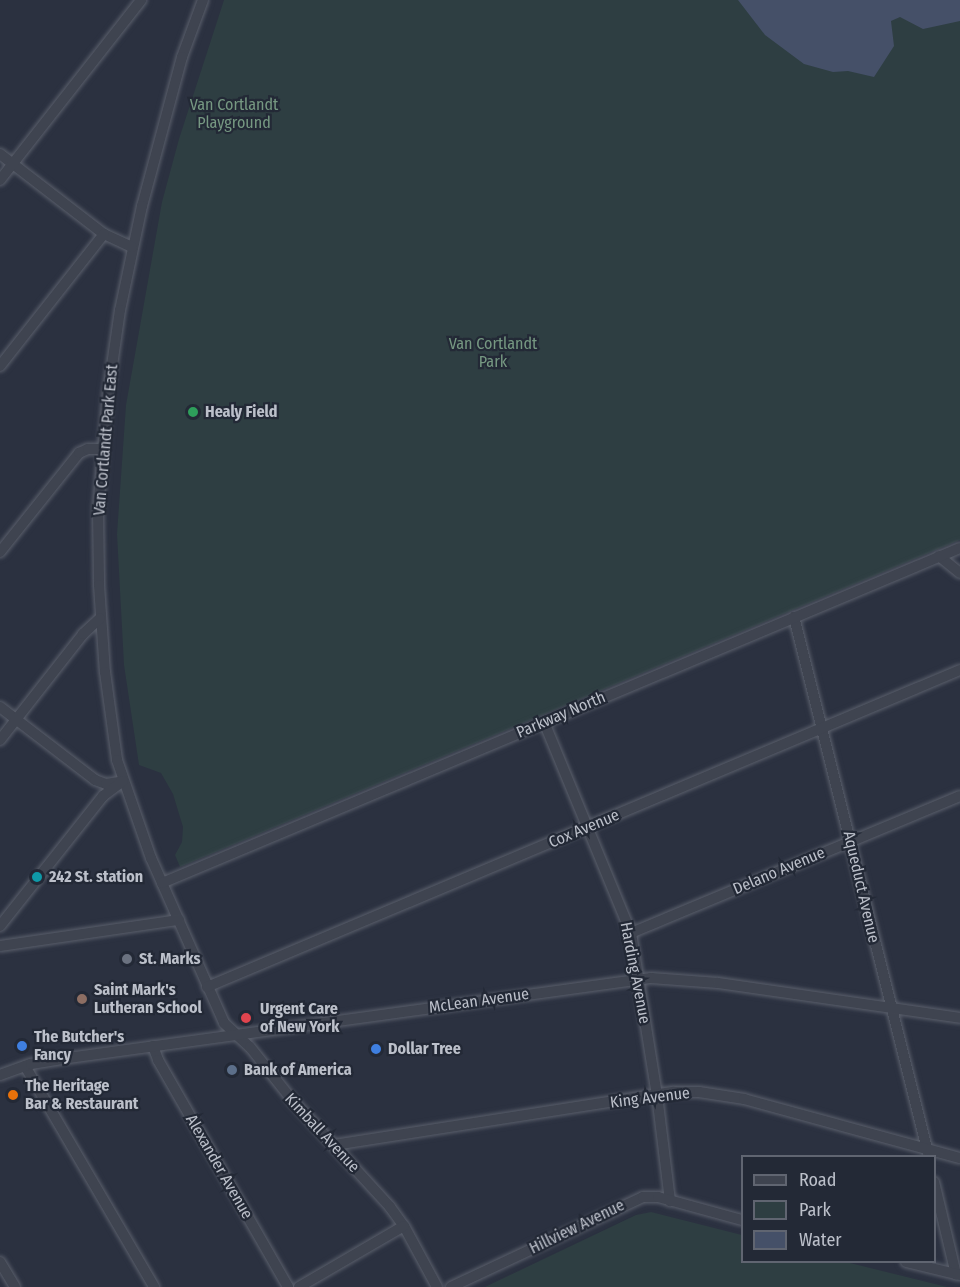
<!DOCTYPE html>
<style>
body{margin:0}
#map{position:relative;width:960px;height:1287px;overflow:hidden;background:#2b3140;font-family:"Fira Sans Condensed",sans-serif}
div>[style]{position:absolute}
.green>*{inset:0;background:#2e3e42}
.water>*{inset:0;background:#455068}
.roads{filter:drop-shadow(0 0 2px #5a5f6b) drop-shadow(0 0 2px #5a5f6b)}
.minor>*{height:10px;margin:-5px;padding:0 5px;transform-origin:5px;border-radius:5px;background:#3f4450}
.dots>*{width:16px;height:16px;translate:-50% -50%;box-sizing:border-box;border:3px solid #232936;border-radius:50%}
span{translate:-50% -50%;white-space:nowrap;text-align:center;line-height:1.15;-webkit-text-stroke:4.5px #232936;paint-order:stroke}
.park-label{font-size:16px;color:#769882}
.poi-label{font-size:16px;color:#bcc0ca;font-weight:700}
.left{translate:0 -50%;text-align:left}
.street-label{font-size:16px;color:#bcc0ca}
.legend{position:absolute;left:741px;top:1155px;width:195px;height:108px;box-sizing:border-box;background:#232936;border:2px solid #606571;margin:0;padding:8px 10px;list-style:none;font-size:18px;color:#bcc0ca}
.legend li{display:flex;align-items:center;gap:12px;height:30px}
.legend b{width:30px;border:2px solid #606571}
</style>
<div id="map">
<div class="green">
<i style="clip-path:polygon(224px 0,960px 0,960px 540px,180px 867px,175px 855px,182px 842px,183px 827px,173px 794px,161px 773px,139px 765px,124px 665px,117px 534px,126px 405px,162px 202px,179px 139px)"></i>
<i style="clip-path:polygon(651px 1212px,742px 1235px,742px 1262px,846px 1262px,947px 1287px,485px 1287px,636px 1215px)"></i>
</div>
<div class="water">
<i style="clip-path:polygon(738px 0,960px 0,960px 21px,923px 29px,900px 17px,891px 21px,894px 46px,874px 77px,848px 71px,833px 72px,804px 64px,765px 35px)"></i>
</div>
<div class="roads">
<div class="minor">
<i style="left:203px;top:0;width:61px;rotate:110.2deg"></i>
<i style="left:182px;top:57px;width:154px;rotate:105deg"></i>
<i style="left:142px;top:206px;width:106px;rotate:101.9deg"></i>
<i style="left:120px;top:310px;width:84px;rotate:98.2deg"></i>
<i style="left:108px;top:393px;width:117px;rotate:94.9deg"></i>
<i style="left:98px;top:510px;width:75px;rotate:89.2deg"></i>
<i style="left:99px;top:585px;width:87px;rotate:86.1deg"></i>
<i style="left:105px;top:672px;width:89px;rotate:82.2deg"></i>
<i style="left:117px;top:760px;width:104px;rotate:70.9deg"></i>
<i style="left:151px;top:858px;width:180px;rotate:66.1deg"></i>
<i style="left:224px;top:1023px;width:35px;rotate:43deg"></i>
<i style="left:250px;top:1047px;width:69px;rotate:51.5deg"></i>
<i style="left:293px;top:1101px;width:144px;rotate:47.5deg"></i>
<i style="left:390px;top:1207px;width:24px;rotate:54deg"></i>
<i style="left:404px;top:1226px;width:69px;rotate:61.6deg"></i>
<i style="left:0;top:154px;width:131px;rotate:37.6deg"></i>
<i style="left:104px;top:234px;width:31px;rotate:25deg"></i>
<i style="left:0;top:180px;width:229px;rotate:-51.9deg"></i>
<i style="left:0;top:366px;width:168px;rotate:-51.8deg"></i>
<i style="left:0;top:552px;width:127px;rotate:-51.4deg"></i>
<i style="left:79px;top:453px;width:10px;rotate:-24deg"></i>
<i style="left:88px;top:449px;width:15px"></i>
<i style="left:939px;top:556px;width:27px;rotate:39deg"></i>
<i style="left:794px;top:617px;width:552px;rotate:75.96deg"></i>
<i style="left:0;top:707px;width:120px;rotate:37.5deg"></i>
<i style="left:95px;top:780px;width:12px;rotate:20deg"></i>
<i style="left:106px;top:784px;width:12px;rotate:-9deg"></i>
<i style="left:544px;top:722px;width:228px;rotate:67.6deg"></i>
<i style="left:631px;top:933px;width:164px;rotate:80.9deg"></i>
<i style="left:657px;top:1095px;width:107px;rotate:83deg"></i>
<i style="left:0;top:740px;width:135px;rotate:-51.9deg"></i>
<i style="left:83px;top:634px;width:23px;rotate:-43deg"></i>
<i style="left:162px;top:883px;width:865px;rotate:-22.77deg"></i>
<i style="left:0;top:926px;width:166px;rotate:-51.6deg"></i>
<i style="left:103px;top:796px;width:25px;rotate:-37deg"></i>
<i style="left:631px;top:933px;width:356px;rotate:-22.6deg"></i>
<i style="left:0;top:946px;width:181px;rotate:-8.3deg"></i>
<i style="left:207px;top:987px;width:817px;rotate:-22.83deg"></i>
<i style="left:153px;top:1046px;width:15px;rotate:70deg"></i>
<i style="left:158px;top:1060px;width:262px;rotate:60.2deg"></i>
<i style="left:25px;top:1066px;width:256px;rotate:59.7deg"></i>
<i style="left:0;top:1075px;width:33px;rotate:-20deg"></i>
<i style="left:31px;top:1064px;width:30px;rotate:-9deg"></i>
<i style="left:61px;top:1059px;width:596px;rotate:-7.82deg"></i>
<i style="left:651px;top:978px;width:67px;rotate:4.3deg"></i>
<i style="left:718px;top:983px;width:245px;rotate:8.2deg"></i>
<i style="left:334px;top:1145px;width:344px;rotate:-8.9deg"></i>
<i style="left:674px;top:1092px;width:25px"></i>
<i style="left:699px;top:1092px;width:46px;rotate:8.8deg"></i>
<i style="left:744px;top:1099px;width:224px;rotate:15.3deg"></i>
<i style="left:934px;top:1182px;width:95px;rotate:76.6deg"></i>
<i style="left:0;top:1262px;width:29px;rotate:59deg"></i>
<i style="left:906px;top:1262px;width:56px;rotate:13.5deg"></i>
<i style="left:299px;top:1287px;width:121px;rotate:-30.2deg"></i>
<i style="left:451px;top:1287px;width:212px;rotate:-25.1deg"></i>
<i style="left:643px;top:1197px;width:15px"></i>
<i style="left:658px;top:1197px;width:87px;rotate:15.3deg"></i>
</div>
</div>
<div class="dots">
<i style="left:193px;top:412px;background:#2e9e5b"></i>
<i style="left:37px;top:877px;background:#0f9aa8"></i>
<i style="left:127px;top:959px;background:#6b7280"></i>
<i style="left:82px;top:999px;background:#8d6e63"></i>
<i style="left:246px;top:1018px;background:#e0444e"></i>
<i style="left:22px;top:1046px;background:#3f7fe0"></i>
<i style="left:376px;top:1049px;background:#3f7fe0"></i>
<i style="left:232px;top:1070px;background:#5c6f8a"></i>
<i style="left:13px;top:1095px;background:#e8710a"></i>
</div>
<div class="park-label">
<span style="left:234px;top:114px">Van Cortlandt<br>Playground</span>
<span style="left:493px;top:353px">Van Cortlandt<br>Park</span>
</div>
<div class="poi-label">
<span class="left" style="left:205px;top:412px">Healy Field</span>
<span class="left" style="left:49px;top:877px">242 St. station</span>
<span class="left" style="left:139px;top:959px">St. Marks</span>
<span class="left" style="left:94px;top:999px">Saint Mark's<br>Lutheran School</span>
<span class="left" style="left:260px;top:1018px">Urgent Care<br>of New York</span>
<span class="left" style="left:34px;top:1046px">The Butcher's<br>Fancy</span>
<span class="left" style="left:388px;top:1049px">Dollar Tree</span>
<span class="left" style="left:244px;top:1070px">Bank of America</span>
<span class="left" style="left:25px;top:1095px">The Heritage<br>Bar &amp; Restaurant</span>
</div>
<div class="street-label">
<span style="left:106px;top:440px;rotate:-85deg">Van Cortlandt Park East</span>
<span style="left:561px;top:715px;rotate:-23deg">Parkway North</span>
<span style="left:584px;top:829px;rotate:-23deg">Cox Avenue</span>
<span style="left:779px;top:871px;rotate:-23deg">Delano Avenue</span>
<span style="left:861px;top:887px;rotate:77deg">Aqueduct Avenue</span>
<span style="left:635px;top:973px;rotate:79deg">Harding Avenue</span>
<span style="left:479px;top:1001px;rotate:-8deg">McLean Avenue</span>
<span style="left:650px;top:1098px;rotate:-7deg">King Avenue</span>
<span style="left:322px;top:1133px;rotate:47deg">Kimball Avenue</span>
<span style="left:219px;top:1167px;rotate:60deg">Alexander Avenue</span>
<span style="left:577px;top:1227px;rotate:-26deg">Hillview Avenue</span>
</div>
<ul class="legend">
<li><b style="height:8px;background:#3f4450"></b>Road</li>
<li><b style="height:16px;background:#2e3e42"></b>Park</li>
<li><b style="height:16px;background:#455068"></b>Water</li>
</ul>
</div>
